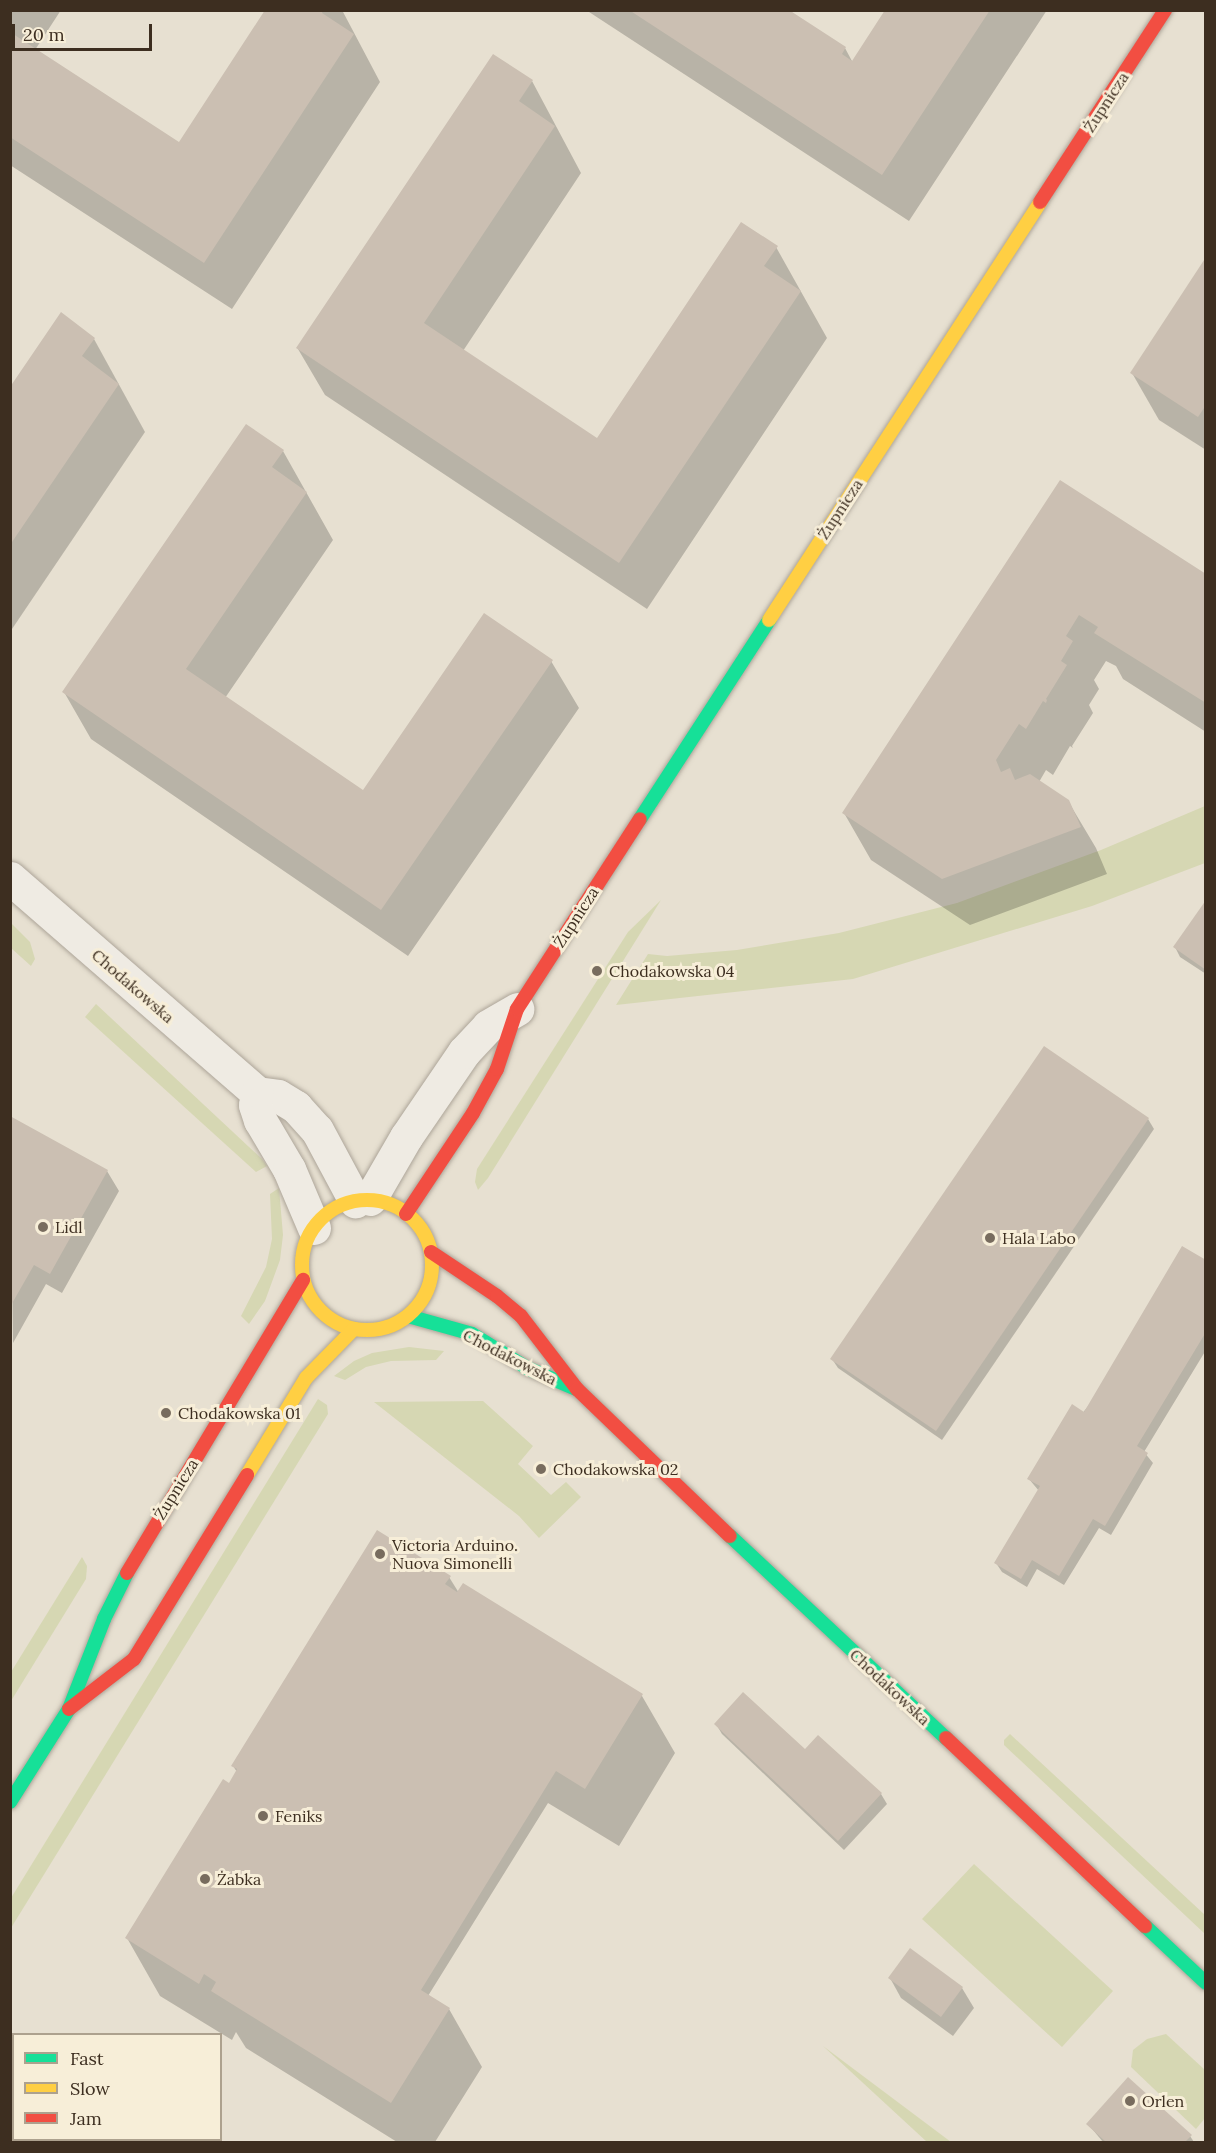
<!DOCTYPE html>
<meta charset="utf-8">
<style>
body{margin:0}
#map{position:relative;width:1216px;height:2153px;overflow:hidden;background:#e7e0d1;font-family:Lora,serif}
div>[style]{position:absolute}
.green>*{inset:0;background:#d6d7b3}
.shadow>*{inset:0;background:#0003}
.building>*{inset:0;background:#cbbfb2}
.roads{filter:drop-shadow(0 0 2px #ada599) drop-shadow(0 0 2px #ada599)}
.street>*{height:33px;margin:-16.5px;padding:0 16.5px;transform-origin:16.5px;border-radius:16.5px;background:#efebe3}
.fast>*{height:14px;margin:-7px;padding:0 7px;transform-origin:7px;border-radius:7px;background:#16e098}
.slow>*{height:14px;margin:-7px;padding:0 7px;transform-origin:7px;border-radius:7px;background:#ffcf43}
.slow>.ring{margin:-7px;padding:0;box-sizing:content-box;background:none;border:14px solid #ffcf43;border-radius:50%}
.jam>*{height:14px;margin:-7px;padding:0 7px;transform-origin:7px;border-radius:7px;background:#f24e42}
.dots>*{width:16px;height:16px;translate:-50% -50%;box-sizing:border-box;border:3px solid #f7eed8;border-radius:50%}
span{translate:-50% -50%;white-space:nowrap;text-align:center;line-height:1.15;-webkit-text-stroke:6px #f7eed8;paint-order:stroke}
.street-label{font-size:16px;color:#3d2e20}
.poi-label{font-size:16px;color:#3d2e20}
.left{translate:0 -50%;text-align:left}
.frame{position:absolute;inset:0;border:12px solid #3d2e20;pointer-events:none}
.legend{position:absolute;left:12px;top:2033px;width:210px;height:108px;box-sizing:border-box;background:#f7eed8;border:2px solid #ada18e;margin:0;padding:8px 10px;list-style:none;font-size:18px;color:#3d2e20}
.legend li{display:flex;align-items:center;gap:12px;height:30px}
.legend b{width:30px;border:2px solid #ada18e}
.scale{position:absolute;left:12px;top:24px;width:140px;height:27px;box-sizing:border-box;border:3px solid #3d2e20;border-top:0;padding-left:8px;font-size:18px;line-height:21px;white-space:nowrap;color:#3d2e20;-webkit-text-stroke:4px #f7eed8;paint-order:stroke}
</style>
<div id="map">
<div class="green">
<i style="clip-path:polygon(1205px 806px,1205px 863px,1092px 906px,853px 979px,616px 1005px,648px 954px,667px 956px,737px 950px,839px 933px,957px 903px,1101px 850px)"></i>
<i style="clip-path:polygon(661px 900px,488px 1178px,478px 1190px,475px 1182px,477px 1169px,628px 932px)"></i>
<i style="clip-path:polygon(11px 923px,30px 942px,35px 959px,31px 966px,11px 948px)"></i>
<i style="clip-path:polygon(96px 1004px,262px 1159px,267px 1166px,256px 1172px,85px 1017px)"></i>
<i style="clip-path:polygon(279px 1188px,283px 1235px,280px 1260px,265px 1301px,249px 1324px,241px 1316px,266px 1267px,272px 1239px,270px 1194px)"></i>
<i style="clip-path:polygon(409px 1347px,444px 1351px,436px 1360px,391px 1361px,366px 1367px,345px 1380px,334px 1376px,354px 1361px,372px 1353px)"></i>
<i style="clip-path:polygon(318px 1399px,327px 1405px,328px 1414px,11px 1928px,11px 1898px)"></i>
<i style="clip-path:polygon(483px 1401px,533px 1446px,518px 1464px,551px 1495px,566px 1482px,581px 1497px,539px 1538px,519px 1516px,374px 1402px)"></i>
<i style="clip-path:polygon(82px 1557px,87px 1566px,86px 1579px,11px 1701px,11px 1672px)"></i>
<i style="clip-path:polygon(1010px 1734px,1205px 1915px,1205px 1934px,1004px 1745px,1004px 1740px)"></i>
<i style="clip-path:polygon(974px 1864px,1113px 1991px,1062px 2047px,922px 1919px)"></i>
<i style="clip-path:polygon(1166px 2034px,1205px 2070px,1205px 2118px,1196px 2129px,1131px 2067px,1133px 2050px,1147px 2039px)"></i>
<i style="clip-path:polygon(823px 2046px,951px 2142px,927px 2142px)"></i>
</div>
<div class="shadow">
<i style="clip-path:polygon(10px 10px,61px 10px,35px 50px,179px 144px,267px 10px,342px 10px,380px 82px,232px 309px,10px 165px)"></i>
<i style="clip-path:polygon(586px 10px,786px 10px,845px 48px,853px 63px,899px 10px,1047px 10px,909px 221px)"></i>
<i style="clip-path:polygon(532px 81px,581px 173px,463px 351px,597px 440px,776px 247px,827px 338px,647px 609px,325px 395px,298px 349px)"></i>
<i style="clip-path:polygon(1206px 260px,1206px 450px,1159px 420px,1132px 373px)"></i>
<i style="clip-path:polygon(94px 339px,145px 432px,10px 632px,10px 390px)"></i>
<i style="clip-path:polygon(283px 451px,333px 540px,225px 698px,363px 792px,551px 661px,579px 708px,408px 956px,91px 739px,64px 692px)"></i>
<i style="clip-path:polygon(1060px 482px,1206px 576px,1206px 732px,1123px 679px,1116px 666px,1106px 661px,1094px 680px,1099px 689px,1089px 705px,1093px 713px,1072px 746px,1073px 748px,1070px 746px,1053px 775px,1046px 770px,1039px 782px,1068px 801px,1096px 848px,1107px 874px,970px 925px,871px 860px,844px 813px)"></i>
<i style="clip-path:polygon(1206px 903px,1206px 974px,1180px 957px,1175px 947px)"></i>
<i style="clip-path:polygon(10px 1118px,107px 1171px,119px 1191px,62px 1293px,46px 1284px,13px 1343px)"></i>
<i style="clip-path:polygon(1148px 1119px,1154px 1129px,942px 1440px,838px 1368px,832px 1359px)"></i>
<i style="clip-path:polygon(1206px 1261px,1206px 1350px,1144px 1452px,1153px 1463px,1111px 1535px,1099px 1528px,1064px 1585px,1037px 1569px,1027px 1587px,1002px 1572px,996px 1563px,1039px 1491px,1029px 1479px)"></i>
<i style="clip-path:polygon(449px 1577px,459px 1593px,642px 1696px,675px 1753px,619px 1846px,548px 1803px,428px 1996px,449px 2009px,482px 2067px,435px 2142px,397px 2142px,246px 2048px,236px 2032px,232px 2040px,160px 1996px,127px 1938px,230px 1785px,237px 1772px,233px 1766px)"></i>
<i style="clip-path:polygon(716px 1724px,805px 1751px,881px 1794px,887px 1804px,844px 1850px,722px 1734px)"></i>
<i style="clip-path:polygon(890px 1978px,962px 1988px,974px 2008px,953px 2036px,901px 1998px)"></i>
<i style="clip-path:polygon(1088px 2124px,1190px 2136px,1194px 2142px,1103px 2142px)"></i>
<i style="clip-path:polygon(34px 2140px,57px 2140px,62px 2142px,32px 2142px)"></i>
</div>
<div class="building">
<i style="clip-path:polygon(265px 10px,323px 10px,322px 13px,354px 34px,204px 263px,10px 137px,10px 32px,179px 142px)"></i>
<i style="clip-path:polygon(629px 10px,789px 10px,846px 47px,842px 54px,852px 61px,885px 10px,990px 10px,882px 175px)"></i>
<i style="clip-path:polygon(493px 54px,533px 80px,519px 101px,555px 126px,424px 323px,597px 438px,741px 222px,778px 246px,764px 266px,801px 291px,619px 563px,296px 348px)"></i>
<i style="clip-path:polygon(1206px 257px,1206px 405px,1198px 417px,1130px 373px)"></i>
<i style="clip-path:polygon(61px 312px,95px 338px,82px 356px,119px 384px,10px 545px,10px 387px)"></i>
<i style="clip-path:polygon(246px 424px,284px 450px,272px 467px,307px 492px,186px 669px,363px 790px,484px 613px,553px 660px,381px 910px,62px 692px)"></i>
<i style="clip-path:polygon(1060px 480px,1206px 574px,1206px 703px,1094px 633px,1098px 627px,1079px 615px,1066px 636px,1073px 641px,1061px 661px,1067px 665px,1046px 699px,1047px 700px,1046px 703px,1043px 701px,1026px 729px,1019px 724px,996px 760px,1001px 772px,1010px 768px,1015px 780px,1030px 774px,1069px 800px,1081px 827px,942px 879px,842px 813px)"></i>
<i style="clip-path:polygon(1206px 900px,1206px 970px,1173px 947px)"></i>
<i style="clip-path:polygon(1044px 1046px,1149px 1118px,936px 1431px,830px 1359px)"></i>
<i style="clip-path:polygon(10px 1116px,108px 1170px,50px 1274px,34px 1265px,10px 1307px)"></i>
<i style="clip-path:polygon(1182px 1246px,1206px 1260px,1206px 1332px,1137px 1446px,1148px 1453px,1105px 1526px,1093px 1519px,1059px 1576px,1032px 1560px,1021px 1579px,994px 1563px,1040px 1486px,1027px 1479px,1072px 1404px,1084px 1412px)"></i>
<i style="clip-path:polygon(377px 1530px,451px 1576px,445px 1584px,457px 1592px,463px 1583px,643px 1694px,585px 1789px,556px 1771px,421px 1990px,450px 2008px,391px 2103px,211px 1991px,216px 1982px,204px 1974px,199px 1984px,125px 1938px,223px 1779px,229px 1783px,237px 1769px,231px 1766px)"></i>
<i style="clip-path:polygon(743px 1692px,805px 1749px,818px 1735px,882px 1793px,838px 1841px,714px 1724px)"></i>
<i style="clip-path:polygon(910px 1948px,963px 1987px,941px 2017px,888px 1978px)"></i>
<i style="clip-path:polygon(1128px 2077px,1192px 2135px,1185px 2142px,1106px 2142px,1086px 2124px)"></i>
<i style="clip-path:polygon(32px 2140px,60px 2140px,65px 2142px,30px 2142px)"></i>
</div>
<div class="roads">
<div class="street">
<i style="left:10px;top:878px;width:327px;rotate:41deg"></i>
<i style="left:257px;top:1093px;width:21px;rotate:8deg"></i>
<i style="left:278px;top:1096px;width:21px;rotate:31deg"></i>
<i style="left:296px;top:1107px;width:31px;rotate:48deg"></i>
<i style="left:317px;top:1130px;width:81px;rotate:61.8deg"></i>
<i style="left:257px;top:1093px;width:12px;rotate:99deg"></i>
<i style="left:255px;top:1105px;width:16px;rotate:72deg"></i>
<i style="left:260px;top:1120px;width:57px;rotate:59.4deg"></i>
<i style="left:289px;top:1169px;width:64px;rotate:67deg"></i>
<i style="left:370px;top:1199px;width:72px;rotate:-59.9deg"></i>
<i style="left:406px;top:1137px;width:103px;rotate:-55.7deg"></i>
<i style="left:464px;top:1052px;width:35px;rotate:-47deg"></i>
<i style="left:488px;top:1026px;width:34px;rotate:-30deg"></i>
</div>
<div class="fast">
<i style="left:640px;top:819px;width:237px;rotate:-57deg"></i>
<i style="left:408px;top:1316px;width:66px;rotate:15.7deg"></i>
<i style="left:472px;top:1334px;width:65px;rotate:31.7deg"></i>
<i style="left:527px;top:1368px;width:53px;rotate:23.2deg"></i>
<i style="left:730px;top:1536px;width:296px;rotate:43.1deg"></i>
<i style="left:10px;top:1802px;width:110px;rotate:-57.6deg"></i>
<i style="left:69px;top:1709px;width:97px;rotate:-68.7deg"></i>
<i style="left:104px;top:1619px;width:51px;rotate:-63.4deg"></i>
<i style="left:1145px;top:1926px;width:83px;rotate:43.1deg"></i>
</div>
<div class="slow">
<i style="left:769px;top:620px;width:498px;rotate:-57deg"></i>
<i class="ring" style="left:302px;top:1200px;width:116px;height:116px"></i>
<i style="left:247px;top:1475px;width:114px;rotate:-58.7deg"></i>
<i style="left:306px;top:1378px;width:69px;rotate:-45.6deg"></i>
</div>
<div class="jam">
<i style="left:1040px;top:202px;width:229px;rotate:-56.9deg"></i>
<i style="left:406px;top:1214px;width:121px;rotate:-56.4deg"></i>
<i style="left:473px;top:1113px;width:50px;rotate:-61.4deg"></i>
<i style="left:497px;top:1069px;width:63px;rotate:-71.6deg"></i>
<i style="left:517px;top:1009px;width:226px;rotate:-57.1deg"></i>
<i style="left:431px;top:1252px;width:79px;rotate:33.7deg"></i>
<i style="left:497px;top:1296px;width:31px;rotate:40deg"></i>
<i style="left:521px;top:1316px;width:92px;rotate:52.5deg"></i>
<i style="left:577px;top:1389px;width:212px;rotate:43.9deg"></i>
<i style="left:127px;top:1573px;width:342px;rotate:-59deg"></i>
<i style="left:69px;top:1709px;width:82px;rotate:-37.6deg"></i>
<i style="left:134px;top:1659px;width:216px;rotate:-58.4deg"></i>
<i style="left:946px;top:1738px;width:274px;rotate:43.4deg"></i>
</div>
</div>
<div class="dots">
<i style="left:597px;top:971px;background:#786c5e"></i>
<i style="left:43px;top:1227px;background:#786c5e"></i>
<i style="left:990px;top:1238px;background:#786c5e"></i>
<i style="left:166px;top:1413px;background:#786c5e"></i>
<i style="left:541px;top:1469px;background:#786c5e"></i>
<i style="left:380px;top:1554px;background:#786c5e"></i>
<i style="left:263px;top:1816px;background:#786c5e"></i>
<i style="left:205px;top:1879px;background:#786c5e"></i>
<i style="left:1130px;top:2101px;background:#786c5e"></i>
</div>
<div class="street-label">
<span style="left:1106px;top:102px;rotate:-57deg">Żupnicza</span>
<span style="left:840px;top:509px;rotate:-57deg">Żupnicza</span>
<span style="left:576px;top:917px;rotate:-57deg">Żupnicza</span>
<span style="left:133px;top:986px;rotate:41deg">Chodakowska</span>
<span style="left:510px;top:1357px;rotate:27deg">Chodakowska</span>
<span style="left:176px;top:1489px;rotate:-58deg">Żupnicza</span>
<span style="left:890px;top:1687px;rotate:43deg">Chodakowska</span>
</div>
<div class="poi-label">
<span class="left" style="left:609px;top:971px">Chodakowska 04</span>
<span class="left" style="left:55px;top:1227px">Lidl</span>
<span class="left" style="left:1002px;top:1238px">Hala Labo</span>
<span class="left" style="left:178px;top:1413px">Chodakowska 01</span>
<span class="left" style="left:553px;top:1469px">Chodakowska 02</span>
<span class="left" style="left:392px;top:1554px">Victoria Arduino.<br>Nuova Simonelli</span>
<span class="left" style="left:275px;top:1816px">Feniks</span>
<span class="left" style="left:217px;top:1879px">Żabka</span>
<span class="left" style="left:1142px;top:2101px">Orlen</span>
</div>
<div class="frame"></div>
<ul class="legend">
<li><b style="height:8px;background:#16e098"></b>Fast</li>
<li><b style="height:8px;background:#ffcf43"></b>Slow</li>
<li><b style="height:8px;background:#f24e42"></b>Jam</li>
</ul>
<div class="scale">20 m</div>
</div>
